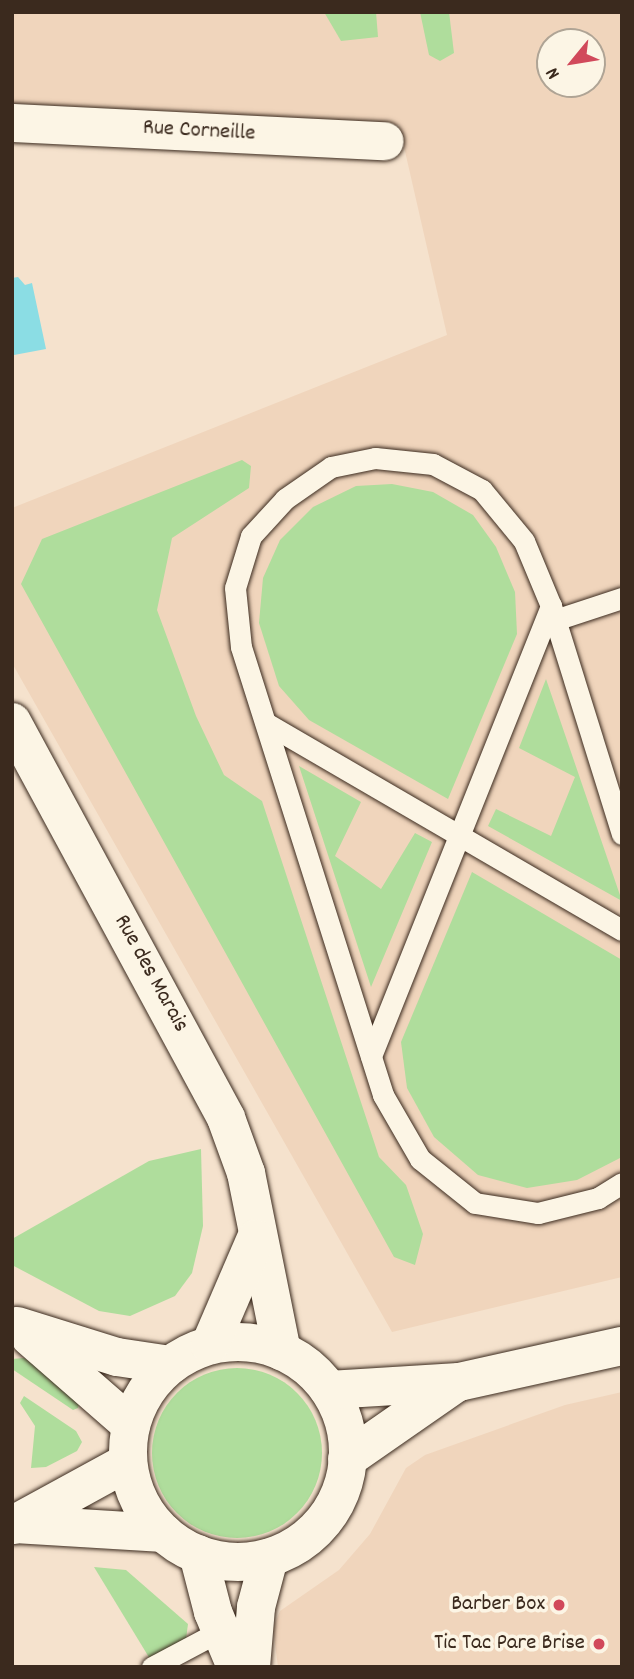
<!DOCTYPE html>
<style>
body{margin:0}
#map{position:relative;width:634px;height:1679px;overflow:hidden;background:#f5e2cd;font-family:Dekko,sans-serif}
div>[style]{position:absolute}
.built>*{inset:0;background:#f0d5bc}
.green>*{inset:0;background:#afdd9c}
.round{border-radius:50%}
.water>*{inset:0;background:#8bdde4}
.roads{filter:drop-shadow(0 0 2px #3b2a1e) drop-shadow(0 0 2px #3b2a1e)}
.service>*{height:21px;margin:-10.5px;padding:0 10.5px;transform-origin:10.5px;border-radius:10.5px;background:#fcf5e5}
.minor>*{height:38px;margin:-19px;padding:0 19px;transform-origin:19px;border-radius:19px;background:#fcf5e5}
.tertiary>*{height:38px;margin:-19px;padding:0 19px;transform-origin:19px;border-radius:19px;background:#fcf5e5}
.tertiary>.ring{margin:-19px;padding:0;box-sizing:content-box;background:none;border:38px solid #fcf5e5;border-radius:50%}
.dots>*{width:19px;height:19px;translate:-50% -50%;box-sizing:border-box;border:4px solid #fcf5e5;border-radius:50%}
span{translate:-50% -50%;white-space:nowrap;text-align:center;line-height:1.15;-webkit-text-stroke:7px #fcf5e5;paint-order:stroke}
.street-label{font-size:23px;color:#3b2a1e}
.poi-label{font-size:23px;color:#3b2a1e}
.right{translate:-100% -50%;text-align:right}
.frame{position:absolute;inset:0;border:14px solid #3b2a1e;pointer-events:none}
.north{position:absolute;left:536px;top:28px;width:70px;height:70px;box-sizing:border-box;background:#fcf5e5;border:2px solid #afa495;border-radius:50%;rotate:240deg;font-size:19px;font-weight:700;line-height:28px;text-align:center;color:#3b2a1e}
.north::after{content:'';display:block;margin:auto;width:24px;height:32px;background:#d1495b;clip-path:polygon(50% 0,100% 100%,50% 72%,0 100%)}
</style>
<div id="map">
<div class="built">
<i style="clip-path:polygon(evenodd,12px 12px,622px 12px,622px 1277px,392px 1332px,12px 663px,12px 508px,447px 335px,399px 125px,12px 103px,12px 12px,550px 42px,592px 42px,592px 84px,550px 84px,550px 42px)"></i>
<i style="clip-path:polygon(622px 1392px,622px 1667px,278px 1667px,273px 1628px,280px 1611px,339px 1570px,370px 1534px,406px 1468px,425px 1455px,565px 1405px)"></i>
</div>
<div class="green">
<i style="clip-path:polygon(324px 12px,376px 12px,378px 37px,341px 41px)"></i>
<i style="clip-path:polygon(420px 12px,449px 12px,454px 53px,440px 61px,429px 55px)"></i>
<i style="clip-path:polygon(242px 460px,251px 466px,249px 488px,172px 538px,157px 610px,196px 716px,224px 775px,262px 801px,379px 1157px,406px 1185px,423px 1234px,415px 1265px,394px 1257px,21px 584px,42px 539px)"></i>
<i style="clip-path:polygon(392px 484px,433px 492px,473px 515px,496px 547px,515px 592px,517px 634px,448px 799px,309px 720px,279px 686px,259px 623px,263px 578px,280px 540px,313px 507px,356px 486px)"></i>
<i style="clip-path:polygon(546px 679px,622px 901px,488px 826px,496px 809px,551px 836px,575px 777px,519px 748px)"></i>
<i style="clip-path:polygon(299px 766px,361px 802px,335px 856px,381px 889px,415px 833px,432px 842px,371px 987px)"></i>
<i style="clip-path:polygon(472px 872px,622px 960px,622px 1157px,577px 1180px,527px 1188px,478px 1175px,434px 1137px,407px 1088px,401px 1042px)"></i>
<i style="clip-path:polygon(201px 1149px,203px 1226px,192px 1273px,175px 1296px,130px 1316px,99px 1311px,12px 1265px,12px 1239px,149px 1161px)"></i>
<i style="clip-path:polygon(24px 1358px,80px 1397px,78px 1408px,73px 1410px,12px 1369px,12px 1359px)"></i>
<i class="round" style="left:152px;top:1368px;width:170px;height:170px"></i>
<i style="clip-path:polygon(24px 1396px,76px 1431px,82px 1442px,77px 1451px,46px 1467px,31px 1468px,35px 1426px,20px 1403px)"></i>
<i style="clip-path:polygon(94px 1567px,126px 1570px,188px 1624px,186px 1639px,150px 1659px)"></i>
</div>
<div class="water">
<i style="clip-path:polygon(18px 277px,25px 285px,32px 283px,46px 349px,14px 355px,12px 278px)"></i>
</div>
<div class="roads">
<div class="service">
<i style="left:555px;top:620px;width:71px;rotate:-18.2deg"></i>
<i style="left:266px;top:723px;width:412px;rotate:30.2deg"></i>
<i style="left:622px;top:834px;width:239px;rotate:-107.3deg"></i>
<i style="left:551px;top:606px;width:70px;rotate:-112.6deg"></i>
<i style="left:524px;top:541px;width:66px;rotate:-129.5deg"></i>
<i style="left:482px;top:490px;width:55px;rotate:-152deg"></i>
<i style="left:433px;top:464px;width:58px;rotate:-174.1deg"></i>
<i style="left:375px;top:458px;width:45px;rotate:168.4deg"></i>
<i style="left:331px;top:467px;width:56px;rotate:145.2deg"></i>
<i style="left:285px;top:499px;width:50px;rotate:132.6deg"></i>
<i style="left:251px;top:536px;width:54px;rotate:107.1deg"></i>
<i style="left:235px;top:588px;width:59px;rotate:84.2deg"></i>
<i style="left:241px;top:647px;width:470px;rotate:72.4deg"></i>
<i style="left:383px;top:1095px;width:74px;rotate:60deg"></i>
<i style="left:420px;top:1159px;width:70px;rotate:38.7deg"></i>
<i style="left:475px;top:1203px;width:64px;rotate:9deg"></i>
<i style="left:538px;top:1213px;width:62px;rotate:-14deg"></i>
<i style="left:598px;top:1198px;width:28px;rotate:-32deg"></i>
<i style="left:371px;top:1056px;width:485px;rotate:-68.2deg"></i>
<i style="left:152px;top:1667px;width:77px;rotate:-27.9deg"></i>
</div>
<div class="minor">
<i style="left:12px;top:123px;width:373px;rotate:2.8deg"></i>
<i style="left:15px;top:1524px;width:149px;rotate:3.5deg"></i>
<i style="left:13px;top:1525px;width:131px;rotate:-28.7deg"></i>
</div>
<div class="tertiary">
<i style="left:12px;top:722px;width:450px;rotate:61.6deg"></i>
<i style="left:226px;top:1118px;width:59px;rotate:70deg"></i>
<i style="left:246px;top:1173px;width:182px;rotate:78.6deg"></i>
<i style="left:17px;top:1326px;width:105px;rotate:17.2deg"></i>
<i style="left:117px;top:1357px;width:54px;rotate:8.6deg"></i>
<i style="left:30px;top:1337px;width:134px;rotate:41.1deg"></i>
<i class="ring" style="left:128px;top:1342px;width:182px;height:182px"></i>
<i style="left:210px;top:1345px;width:116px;rotate:-66.7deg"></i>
<i style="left:329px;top:1390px;width:130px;rotate:-3.5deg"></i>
<i style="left:459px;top:1382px;width:167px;rotate:-12.5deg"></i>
<i style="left:347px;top:1459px;width:131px;rotate:-34.8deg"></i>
<i style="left:198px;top:1554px;width:60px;rotate:75.5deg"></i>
<i style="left:213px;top:1612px;width:60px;rotate:67.3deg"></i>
<i style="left:251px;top:1667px;width:60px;rotate:-85.2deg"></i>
<i style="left:256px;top:1607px;width:51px;rotate:-75.1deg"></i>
</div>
</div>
<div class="dots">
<i style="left:559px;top:1605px;background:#d1495b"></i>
<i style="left:599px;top:1644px;background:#d1495b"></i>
</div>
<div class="street-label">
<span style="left:199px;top:132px;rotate:3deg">Rue Corneille</span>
<span style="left:150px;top:974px;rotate:61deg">Rue des Marais</span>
</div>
<div class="poi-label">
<span class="right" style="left:545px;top:1605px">Barber Box</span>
<span class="right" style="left:585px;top:1644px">Tic Tac Pare Brise</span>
</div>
<div class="frame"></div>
<div class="north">N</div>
</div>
